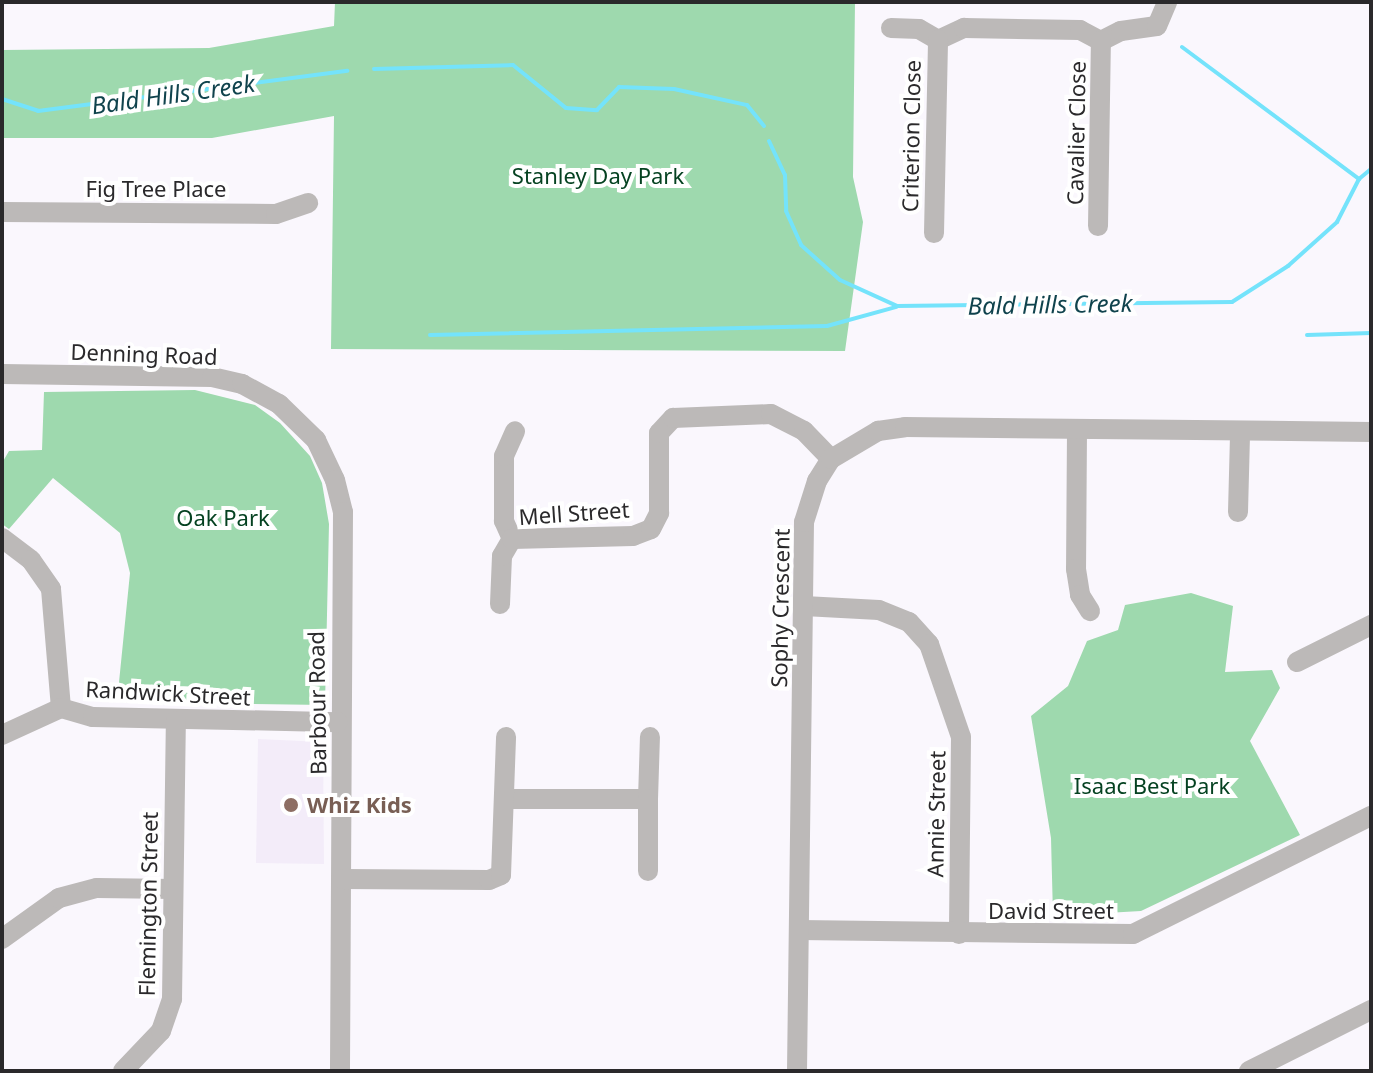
<!DOCTYPE html>
<style>
body{margin:0}
#map{position:relative;width:1373px;height:1073px;overflow:hidden;background:#faf7fd;font-family:"Noto Sans",sans-serif}
div>[style]{position:absolute}
.built>*{inset:0;background:#f3ecf9}
.green>*{inset:0;background:#9ed9ae}
.stream>*{height:4px;margin:-2px;padding:0 2px;transform-origin:2px;border-radius:2px;background:#74e3fb}
.minor>*{height:20px;margin:-10px;padding:0 10px;transform-origin:10px;border-radius:10px;background:#bcb9b8}
.dots>*{width:22px;height:22px;translate:-50% -50%;box-sizing:border-box;border:4px solid #fff;border-radius:50%}
span{translate:-50% -50%;white-space:nowrap;text-align:center;line-height:1.15;-webkit-text-stroke:8px #fff;paint-order:stroke}
.street-label{font-size:22px;color:#2a292b}
.park-label{font-size:22px;color:#054221}
.education-label{font-size:22px;color:#785e54;font-weight:700}
.left{translate:0 -50%;text-align:left}
.water-label{font-size:24px;color:#10434d;font-style:italic}
.frame{position:absolute;inset:0;border:4px solid #2a292b;pointer-events:none}
</style>
<div id="map">
<div class="built">
<i style="clip-path:polygon(258px 739px,323px 742px,324px 864px,256px 863px)"></i>
</div>
<div class="green">
<i style="clip-path:polygon(335px 2px,855px 2px,853px 177px,863px 222px,845px 351px,331px 349px,334px 116px,212px 138px,2px 138px,2px 50px,209px 48px,334px 26px)"></i>
<i style="clip-path:polygon(195px 390px,255px 405px,280px 423px,310px 456px,322px 483px,329px 524px,325px 705px,117px 702px,130px 573px,120px 533px,53px 478px,9px 529px,2px 524px,2px 463px,9px 451px,42px 450px,44px 392px)"></i>
<i style="clip-path:polygon(1191px 593px,1233px 606px,1225px 672px,1272px 670px,1280px 688px,1250px 741px,1300px 835px,1141px 911px,1053px 916px,1051px 838px,1031px 716px,1068px 686px,1087px 641px,1118px 630px,1125px 605px)"></i>
</div>
<div class="stream">
<i style="left:1182px;top:47px;width:221px;rotate:36.7deg"></i>
<i style="left:374px;top:69px;width:139px;rotate:-1.6deg"></i>
<i style="left:513px;top:65px;width:68px;rotate:39.1deg"></i>
<i style="left:566px;top:108px;width:31px;rotate:4deg"></i>
<i style="left:597px;top:110px;width:32px;rotate:-46deg"></i>
<i style="left:619px;top:87px;width:55px;rotate:2.1deg"></i>
<i style="left:674px;top:89px;width:75px;rotate:12.4deg"></i>
<i style="left:747px;top:105px;width:27px;rotate:51deg"></i>
<i style="left:2px;top:99px;width:38px;rotate:18deg"></i>
<i style="left:38px;top:111px;width:312px;rotate:-7.4deg"></i>
<i style="left:769px;top:141px;width:38px;rotate:65deg"></i>
<i style="left:785px;top:175px;width:36px;rotate:88deg"></i>
<i style="left:786px;top:211px;width:37px;rotate:66deg"></i>
<i style="left:801px;top:245px;width:52px;rotate:41.9deg"></i>
<i style="left:840px;top:280px;width:63px;rotate:24.5deg"></i>
<i style="left:897px;top:306px;width:335px;rotate:-0.7deg"></i>
<i style="left:1232px;top:302px;width:67px;rotate:-32.7deg"></i>
<i style="left:1288px;top:266px;width:66px;rotate:-41.9deg"></i>
<i style="left:1337px;top:222px;width:48px;rotate:-62.9deg"></i>
<i style="left:1359px;top:179px;width:16px;rotate:-40deg"></i>
<i style="left:430px;top:335px;width:397px;rotate:-1.3deg"></i>
<i style="left:827px;top:326px;width:72px;rotate:-15.4deg"></i>
<i style="left:1307px;top:335px;width:64px;rotate:-1.8deg"></i>
</div>
<div class="minor">
<i style="left:891px;top:28px;width:28px;rotate:2deg"></i>
<i style="left:919px;top:29px;width:22px;rotate:30deg"></i>
<i style="left:938px;top:40px;width:29px;rotate:-25deg"></i>
<i style="left:964px;top:28px;width:116px;rotate:1deg"></i>
<i style="left:1080px;top:30px;width:24px;rotate:28deg"></i>
<i style="left:1101px;top:41px;width:22px;rotate:-27deg"></i>
<i style="left:1121px;top:31px;width:36px;rotate:-8deg"></i>
<i style="left:1157px;top:26px;width:26px;rotate:-67deg"></i>
<i style="left:2px;top:212px;width:274px;rotate:0.4deg"></i>
<i style="left:276px;top:214px;width:34px;rotate:-19deg"></i>
<i style="left:1098px;top:226px;width:185px;rotate:-89.1deg"></i>
<i style="left:934px;top:233px;width:193px;rotate:-88.8deg"></i>
<i style="left:2px;top:374px;width:210px;rotate:0.8deg"></i>
<i style="left:212px;top:377px;width:31px;rotate:13deg"></i>
<i style="left:242px;top:384px;width:42px;rotate:28.4deg"></i>
<i style="left:279px;top:404px;width:52px;rotate:44.2deg"></i>
<i style="left:316px;top:440px;width:44px;rotate:64.6deg"></i>
<i style="left:335px;top:480px;width:33px;rotate:76deg"></i>
<i style="left:343px;top:512px;width:559px;rotate:90.31deg"></i>
<i style="left:1077px;top:431px;width:138px;rotate:90.4deg"></i>
<i style="left:1076px;top:569px;width:26px;rotate:81deg"></i>
<i style="left:1080px;top:595px;width:19px;rotate:58deg"></i>
<i style="left:1238px;top:512px;width:79px;rotate:-88.5deg"></i>
<i style="left:2px;top:538px;width:36px;rotate:37deg"></i>
<i style="left:31px;top:560px;width:35px;rotate:55deg"></i>
<i style="left:51px;top:589px;width:119px;rotate:85.2deg"></i>
<i style="left:512px;top:539px;width:20px;rotate:-114deg"></i>
<i style="left:504px;top:521px;width:65px;rotate:-90deg"></i>
<i style="left:504px;top:456px;width:27px;rotate:-66deg"></i>
<i style="left:500px;top:604px;width:48px;rotate:-87.6deg"></i>
<i style="left:502px;top:556px;width:20px;rotate:-60deg"></i>
<i style="left:512px;top:539px;width:121px;rotate:-1.4deg"></i>
<i style="left:633px;top:536px;width:19px;rotate:-21deg"></i>
<i style="left:651px;top:529px;width:18px;rotate:-63deg"></i>
<i style="left:659px;top:513px;width:80px;rotate:-90deg"></i>
<i style="left:659px;top:433px;width:21px;rotate:-47deg"></i>
<i style="left:673px;top:418px;width:98px;rotate:-2.3deg"></i>
<i style="left:771px;top:414px;width:37px;rotate:27deg"></i>
<i style="left:804px;top:431px;width:39px;rotate:46deg"></i>
<i style="left:804px;top:606px;width:75px;rotate:3.1deg"></i>
<i style="left:879px;top:610px;width:32px;rotate:22deg"></i>
<i style="left:909px;top:622px;width:30px;rotate:48deg"></i>
<i style="left:929px;top:644px;width:98px;rotate:71deg"></i>
<i style="left:961px;top:737px;width:197px;rotate:90.6deg"></i>
<i style="left:1297px;top:662px;width:83px;rotate:-26.6deg"></i>
<i style="left:2px;top:735px;width:65px;rotate:-24.6deg"></i>
<i style="left:61px;top:708px;width:33px;rotate:16deg"></i>
<i style="left:93px;top:717px;width:245px;rotate:1.2deg"></i>
<i style="left:506px;top:799px;width:142px"></i>
<i style="left:648px;top:799px;width:62px;rotate:-88.2deg"></i>
<i style="left:648px;top:871px;width:72px;rotate:-90deg"></i>
<i style="left:343px;top:879px;width:146px;rotate:0.4deg"></i>
<i style="left:489px;top:880px;width:13px;rotate:-23deg"></i>
<i style="left:501px;top:875px;width:138px;rotate:-87.9deg"></i>
<i style="left:799px;top:930px;width:334px;rotate:0.7deg"></i>
<i style="left:1133px;top:934px;width:266px;rotate:-26.4deg"></i>
<i style="left:2px;top:939px;width:70px;rotate:-35.7deg"></i>
<i style="left:59px;top:898px;width:39px;rotate:-15deg"></i>
<i style="left:97px;top:888px;width:76px;rotate:0.8deg"></i>
<i style="left:123px;top:1071px;width:55px;rotate:-46.5deg"></i>
<i style="left:161px;top:1031px;width:34px;rotate:-71deg"></i>
<i style="left:172px;top:999px;width:278px;rotate:-89.2deg"></i>
<i style="left:797px;top:1071px;width:549px;rotate:-89.27deg"></i>
<i style="left:804px;top:522px;width:43px;rotate:-72.4deg"></i>
<i style="left:817px;top:481px;width:26px;rotate:-58deg"></i>
<i style="left:831px;top:459px;width:55px;rotate:-30.8deg"></i>
<i style="left:878px;top:431px;width:27px;rotate:-8deg"></i>
<i style="left:905px;top:427px;width:466px;rotate:0.6deg"></i>
<i style="left:1249px;top:1071px;width:136px;rotate:-26.6deg"></i>
</div>
<div class="dots">
<i style="left:291px;top:805px;background:#8d6e63"></i>
</div>
<div class="street-label">
<span style="left:1076px;top:133px;rotate:-89deg">Cavalier Close</span>
<span style="left:911px;top:136px;rotate:-89deg">Criterion Close</span>
<span style="left:156px;top:189px">Fig Tree Place</span>
<span style="left:144px;top:354px;rotate:2deg">Denning Road</span>
<span style="left:574px;top:513px;rotate:-4deg">Mell Street</span>
<span style="left:780px;top:608px;rotate:-89deg">Sophy Crescent</span>
<span style="left:168px;top:693px;rotate:3deg">Randwick Street</span>
<span style="left:317px;top:703px;rotate:-91deg">Barbour Road</span>
<span style="left:936px;top:814px;rotate:-89deg">Annie Street</span>
<span style="left:148px;top:904px;rotate:-89deg">Flemington Street</span>
<span style="left:1051px;top:911px">David Street</span>
</div>
<div class="park-label">
<span style="left:598px;top:176px">Stanley Day Park</span>
<span style="left:223px;top:518px">Oak Park</span>
<span style="left:1152px;top:786px">Isaac Best Park</span>
</div>
<div class="education-label">
<span class="left" style="left:307px;top:805px">Whiz Kids</span>
</div>
<div class="water-label">
<span style="left:173px;top:94px;rotate:-8deg">Bald Hills Creek</span>
<span style="left:1050px;top:304px;rotate:-1deg">Bald Hills Creek</span>
</div>
<div class="frame"></div>
</div>
